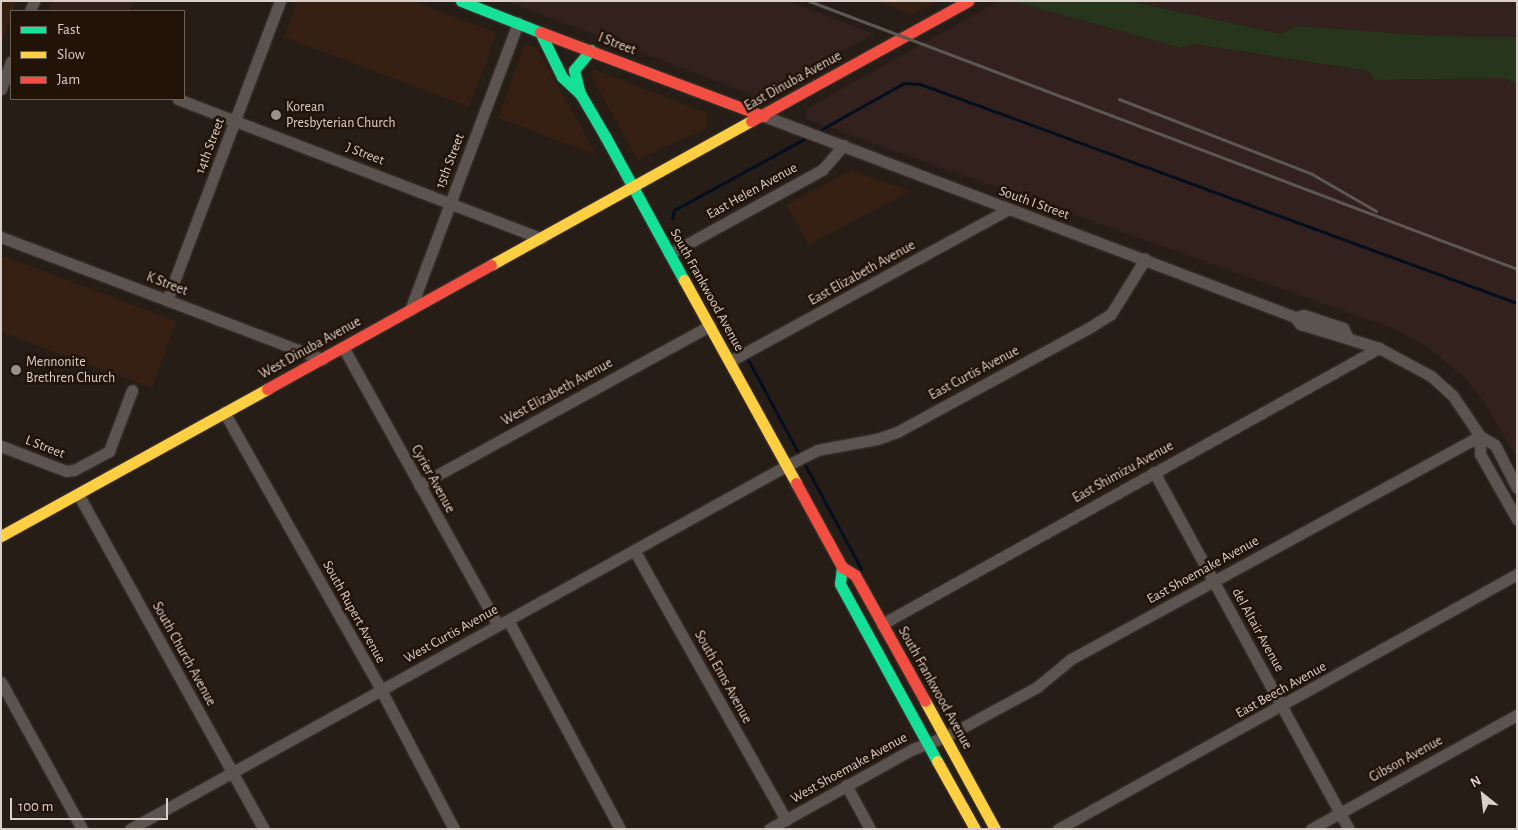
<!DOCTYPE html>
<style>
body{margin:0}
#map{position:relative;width:1518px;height:830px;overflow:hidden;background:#261d17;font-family:"Alegreya Sans",sans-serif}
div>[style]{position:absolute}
.built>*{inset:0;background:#352013}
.industrial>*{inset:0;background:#33211e}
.green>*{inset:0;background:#27351c}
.stream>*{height:3px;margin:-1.5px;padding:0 1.5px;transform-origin:1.5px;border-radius:1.5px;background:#030f1f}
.roads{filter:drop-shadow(0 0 1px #3f3833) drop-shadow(0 0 1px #3f3833)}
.street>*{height:11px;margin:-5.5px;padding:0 5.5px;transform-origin:5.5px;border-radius:5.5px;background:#5c5450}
.fast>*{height:11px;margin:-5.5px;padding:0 5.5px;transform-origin:5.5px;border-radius:5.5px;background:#16e098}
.slow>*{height:11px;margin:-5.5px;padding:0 5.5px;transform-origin:5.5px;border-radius:5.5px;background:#ffcf43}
.jam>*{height:11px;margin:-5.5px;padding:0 5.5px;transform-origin:5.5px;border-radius:5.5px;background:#f24e42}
.rail>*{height:3px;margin:-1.5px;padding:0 1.5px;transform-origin:1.5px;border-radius:1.5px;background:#5d5752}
.dots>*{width:14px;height:14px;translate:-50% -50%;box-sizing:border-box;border:2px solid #221308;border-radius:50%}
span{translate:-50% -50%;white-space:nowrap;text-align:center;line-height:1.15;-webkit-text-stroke:5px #221308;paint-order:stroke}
.street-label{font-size:14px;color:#dbd0c9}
.poi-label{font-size:14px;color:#dbd0c9}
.left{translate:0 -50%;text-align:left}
.frame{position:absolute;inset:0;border:2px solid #dbd0c9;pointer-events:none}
.legend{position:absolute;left:10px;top:10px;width:175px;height:90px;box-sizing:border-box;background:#221308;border:1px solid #6c5f55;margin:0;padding:6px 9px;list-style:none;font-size:15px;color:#dbd0c9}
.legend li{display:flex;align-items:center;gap:10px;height:25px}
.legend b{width:25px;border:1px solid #6c5f55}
.north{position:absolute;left:1458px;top:770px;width:50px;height:50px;-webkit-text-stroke:4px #221308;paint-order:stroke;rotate:331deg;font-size:14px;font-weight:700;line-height:20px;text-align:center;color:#dbd0c9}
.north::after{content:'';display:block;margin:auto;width:18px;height:22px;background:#dbd0c9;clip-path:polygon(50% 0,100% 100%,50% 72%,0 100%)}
.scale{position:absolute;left:10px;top:798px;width:158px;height:22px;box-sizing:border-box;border:2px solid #dbd0c9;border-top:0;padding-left:6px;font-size:15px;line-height:18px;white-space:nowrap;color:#dbd0c9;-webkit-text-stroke:4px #221308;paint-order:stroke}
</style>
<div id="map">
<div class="built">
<i style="clip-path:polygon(1px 1px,17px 1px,1px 43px)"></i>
<i style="clip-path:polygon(297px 1px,412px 1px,497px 33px,469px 107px,284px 37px)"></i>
<i style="clip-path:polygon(878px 1px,936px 1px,911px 15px)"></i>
<i style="clip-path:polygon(525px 44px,537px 48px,596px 155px,498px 118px)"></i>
<i style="clip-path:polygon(593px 69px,707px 113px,708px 128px,637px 159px,592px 77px)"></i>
<i style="clip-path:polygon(851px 170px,911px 191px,809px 245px,786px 205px)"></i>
<i style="clip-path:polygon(1px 255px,176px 321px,152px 388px,1px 332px)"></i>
</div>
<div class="industrial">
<i style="clip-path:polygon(53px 1px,134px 1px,130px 11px,49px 11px)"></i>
<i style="clip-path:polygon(506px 1px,787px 1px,875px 34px,756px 96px)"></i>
<i style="clip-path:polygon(999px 1px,1012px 1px,1181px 48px,1194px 44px,1368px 71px,1374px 80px,1503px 78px,1517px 85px,1517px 458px,1483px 400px,1464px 377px,1430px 349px,1395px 329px,806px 119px,805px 112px,813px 105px)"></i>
<i style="clip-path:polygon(1129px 1px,1517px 1px,1517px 37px,1436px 36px,1296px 26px,1281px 34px)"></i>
</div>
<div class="green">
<i style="clip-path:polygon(1012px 1px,1129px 1px,1281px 34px,1296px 26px,1436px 36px,1517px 37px,1517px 85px,1503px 78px,1374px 80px,1368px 71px,1194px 44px,1181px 48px)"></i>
</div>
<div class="stream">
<i style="left:822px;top:129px;width:94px;rotate:-29.3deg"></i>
<i style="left:904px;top:83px;width:16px;rotate:4deg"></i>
<i style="left:920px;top:84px;width:636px;rotate:20.14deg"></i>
<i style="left:672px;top:218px;width:8px;rotate:-76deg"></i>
<i style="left:674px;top:210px;width:148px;rotate:-28.6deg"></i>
<i style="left:699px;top:269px;width:341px;rotate:61.6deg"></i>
</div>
<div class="roads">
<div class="street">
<i style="left:30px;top:11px;width:11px;rotate:-68deg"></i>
<i style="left:1px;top:89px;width:29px;rotate:-70deg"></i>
<i style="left:178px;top:99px;width:389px;rotate:21deg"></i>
<i style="left:764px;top:116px;width:568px;rotate:20.73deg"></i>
<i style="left:1295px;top:317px;width:9px;rotate:-13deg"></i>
<i style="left:1304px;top:315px;width:41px;rotate:18.4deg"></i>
<i style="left:1343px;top:328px;width:9px;rotate:63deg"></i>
<i style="left:1px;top:237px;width:344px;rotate:20.8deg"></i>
<i style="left:669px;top:254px;width:175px;rotate:-28.8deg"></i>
<i style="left:822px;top:170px;width:33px;rotate:-49deg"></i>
<i style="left:167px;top:300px;width:320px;rotate:-69.3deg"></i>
<i style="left:410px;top:310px;width:307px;rotate:-69.4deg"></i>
<i style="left:1295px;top:317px;width:9px;rotate:54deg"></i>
<i style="left:1300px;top:324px;width:83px;rotate:16.9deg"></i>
<i style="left:1379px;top:348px;width:59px;rotate:28.3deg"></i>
<i style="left:1431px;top:376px;width:30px;rotate:42deg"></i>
<i style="left:1453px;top:396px;width:48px;rotate:56deg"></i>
<i style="left:1480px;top:436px;width:17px;rotate:31deg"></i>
<i style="left:1495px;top:445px;width:48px;rotate:62.9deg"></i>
<i style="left:343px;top:347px;width:318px;rotate:60.9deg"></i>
<i style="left:730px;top:361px;width:315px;rotate:-28.6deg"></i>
<i style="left:224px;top:412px;width:319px;rotate:60.5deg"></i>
<i style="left:381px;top:690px;width:157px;rotate:62.3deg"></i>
<i style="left:1480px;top:436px;width:18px;rotate:90deg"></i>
<i style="left:1480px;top:454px;width:75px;rotate:60.4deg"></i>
<i style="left:1px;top:446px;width:70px;rotate:21deg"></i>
<i style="left:66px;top:471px;width:8px;rotate:-7deg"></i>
<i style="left:74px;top:470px;width:40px;rotate:-28deg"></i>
<i style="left:109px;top:451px;width:65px;rotate:-69.3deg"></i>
<i style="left:1154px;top:472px;width:407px;rotate:61.4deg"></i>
<i style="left:419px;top:485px;width:332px;rotate:-28.7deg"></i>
<i style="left:78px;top:494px;width:383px;rotate:61deg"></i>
<i style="left:634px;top:550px;width:310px;rotate:60.6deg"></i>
<i style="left:508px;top:620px;width:237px;rotate:61.8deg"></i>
<i style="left:882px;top:624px;width:568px;rotate:-29.04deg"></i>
<i style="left:1px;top:682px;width:168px;rotate:61.1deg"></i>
<i style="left:846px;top:785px;width:50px;rotate:61.4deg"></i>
<i style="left:130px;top:829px;width:750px;rotate:-28.96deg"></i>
<i style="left:786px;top:466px;width:35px;rotate:-27deg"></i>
<i style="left:817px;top:450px;width:61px;rotate:-10.4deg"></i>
<i style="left:877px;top:439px;width:21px;rotate:-19deg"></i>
<i style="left:897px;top:432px;width:216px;rotate:-28.5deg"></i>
<i style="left:1087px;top:329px;width:28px;rotate:-32deg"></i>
<i style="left:1111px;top:314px;width:65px;rotate:-58.3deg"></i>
<i style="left:769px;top:829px;width:165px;rotate:-29.1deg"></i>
<i style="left:913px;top:749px;width:34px;rotate:-21deg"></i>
<i style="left:945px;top:737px;width:105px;rotate:-28.5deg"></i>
<i style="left:1037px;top:687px;width:44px;rotate:-39.5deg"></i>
<i style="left:1071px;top:659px;width:466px;rotate:-28.6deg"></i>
<i style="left:1058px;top:829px;width:525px;rotate:-29.05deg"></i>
<i style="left:1311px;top:829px;width:235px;rotate:-29deg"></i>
</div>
<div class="fast">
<i style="left:461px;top:1px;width:85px;rotate:21.4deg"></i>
<i style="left:540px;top:32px;width:50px;rotate:63.9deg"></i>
<i style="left:562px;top:77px;width:26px;rotate:43deg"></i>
<i style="left:581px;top:95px;width:48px;rotate:59.7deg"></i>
<i style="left:605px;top:136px;width:164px;rotate:61.3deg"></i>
<i style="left:580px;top:94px;width:25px;rotate:-104deg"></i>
<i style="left:574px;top:70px;width:26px;rotate:-50deg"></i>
<i style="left:842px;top:567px;width:17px;rotate:97deg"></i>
<i style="left:840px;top:584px;width:202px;rotate:61.3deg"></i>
</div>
<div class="slow">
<i style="left:491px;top:265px;width:297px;rotate:-29deg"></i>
<i style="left:684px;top:280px;width:232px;rotate:61.1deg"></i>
<i style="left:1px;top:536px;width:304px;rotate:-28.9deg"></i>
<i style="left:925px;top:701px;width:146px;rotate:61.3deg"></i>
<i style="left:937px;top:761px;width:78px;rotate:60.8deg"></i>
</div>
<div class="jam">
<i style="left:540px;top:32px;width:239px;rotate:20.6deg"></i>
<i style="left:751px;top:121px;width:248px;rotate:-28.9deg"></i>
<i style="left:267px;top:389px;width:256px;rotate:-29deg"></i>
<i style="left:796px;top:483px;width:96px;rotate:61.3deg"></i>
<i style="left:842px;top:567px;width:15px;rotate:32deg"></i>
<i style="left:855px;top:575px;width:144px;rotate:60.9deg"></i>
</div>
</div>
<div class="rail">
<i style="left:809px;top:1px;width:757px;rotate:20.73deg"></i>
<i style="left:1119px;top:99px;width:207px;rotate:21.2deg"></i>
<i style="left:1312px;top:174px;width:74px;rotate:30deg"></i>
</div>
<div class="dots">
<i style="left:276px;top:115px;background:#9c918b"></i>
<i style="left:16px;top:370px;background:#9c918b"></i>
</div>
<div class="street-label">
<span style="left:617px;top:44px;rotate:21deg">I Street</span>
<span style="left:793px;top:81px;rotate:-29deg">East Dinuba Avenue</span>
<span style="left:210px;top:146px;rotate:-69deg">14th Street</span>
<span style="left:365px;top:154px;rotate:21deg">J Street</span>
<span style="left:450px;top:161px;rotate:-69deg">15th Street</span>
<span style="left:752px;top:191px;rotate:-29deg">East Helen Avenue</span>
<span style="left:1034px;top:203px;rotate:20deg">South I Street</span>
<span style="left:862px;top:273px;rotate:-29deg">East Elizabeth Avenue</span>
<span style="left:167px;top:284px;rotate:21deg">K Street</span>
<span style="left:707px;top:290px;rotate:61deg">South Frankwood Avenue</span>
<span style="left:310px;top:348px;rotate:-29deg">West Dinuba Avenue</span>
<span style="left:974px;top:373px;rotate:-28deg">East Curtis Avenue</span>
<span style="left:557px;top:392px;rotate:-29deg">West Elizabeth Avenue</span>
<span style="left:45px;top:447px;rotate:21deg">L Street</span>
<span style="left:1123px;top:472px;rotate:-29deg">East Shimizu Avenue</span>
<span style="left:433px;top:479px;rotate:61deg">Cyrier Avenue</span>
<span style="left:1203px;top:570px;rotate:-29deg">East Shoemake Avenue</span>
<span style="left:354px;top:612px;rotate:61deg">South Rupert Avenue</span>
<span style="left:1258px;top:630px;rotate:61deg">del Altair Avenue</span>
<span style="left:451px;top:634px;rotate:-29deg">West Curtis Avenue</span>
<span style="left:184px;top:654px;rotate:61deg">South Church Avenue</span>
<span style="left:723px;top:677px;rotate:61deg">South Enns Avenue</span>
<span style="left:935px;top:688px;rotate:61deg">South Frankwood Avenue</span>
<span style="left:1281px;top:690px;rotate:-29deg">East Beech Avenue</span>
<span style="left:1406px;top:759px;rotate:-29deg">Gibson Avenue</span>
<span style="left:849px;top:768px;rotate:-29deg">West Shoemake Avenue</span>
</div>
<div class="poi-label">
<span class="left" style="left:286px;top:115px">Korean<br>Presbyterian Church</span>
<span class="left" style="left:26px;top:370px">Mennonite<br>Brethren Church</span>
</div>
<div class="frame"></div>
<ul class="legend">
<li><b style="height:6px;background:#16e098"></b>Fast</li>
<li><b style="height:6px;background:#ffcf43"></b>Slow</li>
<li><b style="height:6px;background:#f24e42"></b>Jam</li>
</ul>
<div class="north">N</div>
<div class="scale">100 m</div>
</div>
